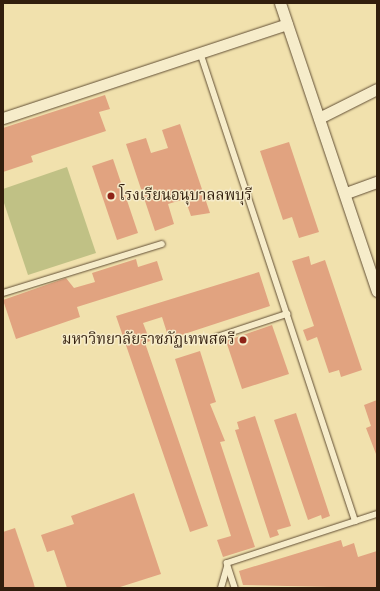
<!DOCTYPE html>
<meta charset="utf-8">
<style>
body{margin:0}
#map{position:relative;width:380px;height:591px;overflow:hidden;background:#f1e1ad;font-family:"IM FELL DW Pica","Noto Serif Thai",serif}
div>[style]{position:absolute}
.green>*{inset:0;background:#c0c185}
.building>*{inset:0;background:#e1a380}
.roads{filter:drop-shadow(0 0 1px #624f35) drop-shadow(0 0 1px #624f35)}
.lane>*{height:5.5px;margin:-2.75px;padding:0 2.75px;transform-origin:2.75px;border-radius:2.75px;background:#f6ecca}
.street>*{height:11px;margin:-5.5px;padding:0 5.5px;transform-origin:5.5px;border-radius:5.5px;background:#f6ecca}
.dots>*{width:11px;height:11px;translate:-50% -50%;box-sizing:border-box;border:2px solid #f6ecca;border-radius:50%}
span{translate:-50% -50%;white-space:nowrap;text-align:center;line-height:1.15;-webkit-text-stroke:3px #f6ecca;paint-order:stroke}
.poi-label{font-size:15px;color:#321e0d}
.left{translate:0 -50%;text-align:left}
.right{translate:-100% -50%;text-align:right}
.frame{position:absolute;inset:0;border:4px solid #321e0d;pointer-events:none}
</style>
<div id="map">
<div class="green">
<i style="clip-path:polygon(67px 167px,96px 253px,28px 275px,3px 200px,3px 189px)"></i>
</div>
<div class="building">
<i style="clip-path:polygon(105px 95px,110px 109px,99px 112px,106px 131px,31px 156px,33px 162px,3px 172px,3px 128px)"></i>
<i style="clip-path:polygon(180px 124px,210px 213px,191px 216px,185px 199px,168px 204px,174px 224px,155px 231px,126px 144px,146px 138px,151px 153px,168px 148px,162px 130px)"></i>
<i style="clip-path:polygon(289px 142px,319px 232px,299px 238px,292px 217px,283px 220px,260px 151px)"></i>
<i style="clip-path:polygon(113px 159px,138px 233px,117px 240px,92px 166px)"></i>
<i style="clip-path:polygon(309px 256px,311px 265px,325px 260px,362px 370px,341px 377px,339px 370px,329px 373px,317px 337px,307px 341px,303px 330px,314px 326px,292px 261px)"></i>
<i style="clip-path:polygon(136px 259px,138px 267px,157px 261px,163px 280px,77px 307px,80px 317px,16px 339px,3px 300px,66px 278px,74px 288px,95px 282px,92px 273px)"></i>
<i style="clip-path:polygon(259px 272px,270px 306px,169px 339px,162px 317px,143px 323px,150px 341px,145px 343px,208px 526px,190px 532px,116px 316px)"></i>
<i style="clip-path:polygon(272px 325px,289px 374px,242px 389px,226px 341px)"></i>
<i style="clip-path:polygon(200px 351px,216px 402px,210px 404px,225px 441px,220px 442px,255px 547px,223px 557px,217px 540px,231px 536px,175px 359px)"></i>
<i style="clip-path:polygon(377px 400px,377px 454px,376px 454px,366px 428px,371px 426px,364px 405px)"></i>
<i style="clip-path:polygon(296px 413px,330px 516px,322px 519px,321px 515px,308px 520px,274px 420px)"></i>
<i style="clip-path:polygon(255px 416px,291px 526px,277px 530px,279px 535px,270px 538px,235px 430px,239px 429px,237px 422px)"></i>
<i style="clip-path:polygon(134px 493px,161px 574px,117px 588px,67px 588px,54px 550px,47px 552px,41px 535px,74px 524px,71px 516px)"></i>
<i style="clip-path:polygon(15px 528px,33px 581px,35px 588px,3px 588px,3px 532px)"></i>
<i style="clip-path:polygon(341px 540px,343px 547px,354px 543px,358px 557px,377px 551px,377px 588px,243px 585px,239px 571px)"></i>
</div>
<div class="roads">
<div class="lane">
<i style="left:201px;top:54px;width:492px;rotate:71.7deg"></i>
<i style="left:3px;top:293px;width:166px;rotate:-17.1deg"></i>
<i style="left:217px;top:337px;width:74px;rotate:-18.2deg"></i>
<i style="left:227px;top:563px;width:158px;rotate:-18.1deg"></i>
<i style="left:227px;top:563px;width:26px;rotate:72deg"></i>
<i style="left:221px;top:588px;width:22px;rotate:-74deg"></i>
</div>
<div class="street">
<i style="left:280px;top:3px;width:304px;rotate:71.4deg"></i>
<i style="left:3px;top:118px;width:299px;rotate:-18.3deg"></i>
<i style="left:319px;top:118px;width:65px;rotate:-26.6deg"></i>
<i style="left:346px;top:193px;width:33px;rotate:-20deg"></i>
</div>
</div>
<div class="dots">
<i style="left:111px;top:196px;background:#8f2418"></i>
<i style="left:243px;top:340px;background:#8f2418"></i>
</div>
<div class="poi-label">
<span class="left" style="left:119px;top:196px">โรงเรียนอนุบาลลพบุรี</span>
<span class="right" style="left:235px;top:340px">มหาวิทยาลัยราชภัฏเทพสตรี</span>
</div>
<div class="frame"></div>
</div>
